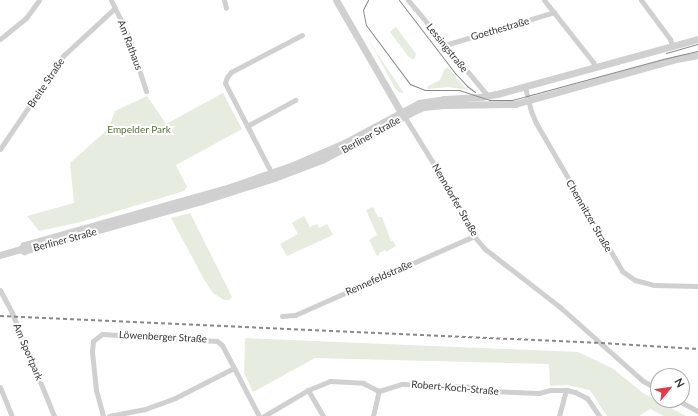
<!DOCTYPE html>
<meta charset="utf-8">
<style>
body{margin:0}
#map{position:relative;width:698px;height:416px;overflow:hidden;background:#fff;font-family:Lato,sans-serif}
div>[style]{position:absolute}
.green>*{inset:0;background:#e6ecdf}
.minor>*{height:5px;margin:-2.5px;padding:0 2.5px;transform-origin:2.5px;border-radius:2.5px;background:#d0d0d0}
.tertiary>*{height:7px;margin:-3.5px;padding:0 3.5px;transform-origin:3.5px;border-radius:3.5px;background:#d0d0d0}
.tram>*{height:1px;margin:-0.5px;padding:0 0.5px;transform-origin:0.5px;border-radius:0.5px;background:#888}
.rail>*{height:1.5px;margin-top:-0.75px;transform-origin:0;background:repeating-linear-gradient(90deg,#888 0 4px,transparent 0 7px)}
span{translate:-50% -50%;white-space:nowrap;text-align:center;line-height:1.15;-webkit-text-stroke:4px #fff;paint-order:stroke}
.street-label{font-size:10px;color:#333}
.park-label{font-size:10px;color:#56703f}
.north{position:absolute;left:650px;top:368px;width:40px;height:40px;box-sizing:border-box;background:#fff;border:1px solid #adadad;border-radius:50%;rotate:61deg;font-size:11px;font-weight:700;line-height:16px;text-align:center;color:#333}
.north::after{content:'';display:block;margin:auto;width:14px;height:18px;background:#e63946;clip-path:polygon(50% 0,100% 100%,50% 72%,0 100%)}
</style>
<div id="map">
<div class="green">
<i style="clip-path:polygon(396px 27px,416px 54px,415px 58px,412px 59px,408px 56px,390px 32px)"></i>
<i style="clip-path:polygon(365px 33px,378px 55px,404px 93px,399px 92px,395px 88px)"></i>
<i style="clip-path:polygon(448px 67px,457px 79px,468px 90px,448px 87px,428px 89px,427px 87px,440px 80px,444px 70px)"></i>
<i style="clip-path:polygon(223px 93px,242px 129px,176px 165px,187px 187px,184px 191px,81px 222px,39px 231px,27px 216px,74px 203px,70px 163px,108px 129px,115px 111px,147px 96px,166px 124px)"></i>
<i style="clip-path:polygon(373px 207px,378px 217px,382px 217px,391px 241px,393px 241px,396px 246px,386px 252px,385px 250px,379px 253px,379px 255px,377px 256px,369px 240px,377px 235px,366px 210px)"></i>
<i style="clip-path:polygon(190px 213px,232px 297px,229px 300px,224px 300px,213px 293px,205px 281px,171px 218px)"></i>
<i style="clip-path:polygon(304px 216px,310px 227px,317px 224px,319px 228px,327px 224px,333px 235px,287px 256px,280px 244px,298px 234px,292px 223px)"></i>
<i style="clip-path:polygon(245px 338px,578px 352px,612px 368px,643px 393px,686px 416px,664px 416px,650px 409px,639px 416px,607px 416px,590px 390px,567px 385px,550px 386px,549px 364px,315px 358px,253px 392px,244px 373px)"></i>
</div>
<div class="minor">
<i style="left:111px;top:0;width:39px;rotate:64deg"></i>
<i style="left:128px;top:35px;width:59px;rotate:72.2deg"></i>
<i style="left:224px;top:0;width:8px;rotate:76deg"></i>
<i style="left:408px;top:0;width:125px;rotate:50.2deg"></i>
<i style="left:544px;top:0;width:79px;rotate:51.7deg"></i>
<i style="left:593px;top:62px;width:5px;rotate:68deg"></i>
<i style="left:641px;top:0;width:49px;rotate:53.4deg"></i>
<i style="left:670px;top:39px;width:6px;rotate:72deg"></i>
<i style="left:0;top:39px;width:33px;rotate:-39deg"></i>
<i style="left:26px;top:18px;width:22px;rotate:-54deg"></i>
<i style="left:445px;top:45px;width:114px;rotate:-16.8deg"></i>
<i style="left:525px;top:87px;width:25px;rotate:76deg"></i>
<i style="left:531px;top:111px;width:13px;rotate:67deg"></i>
<i style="left:536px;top:123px;width:171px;rotate:59.8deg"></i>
<i style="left:622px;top:271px;width:16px;rotate:35deg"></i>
<i style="left:635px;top:280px;width:20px;rotate:15deg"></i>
<i style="left:654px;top:285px;width:44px;rotate:1.3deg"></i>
<i style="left:404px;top:116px;width:59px;rotate:58.2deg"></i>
<i style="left:435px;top:166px;width:80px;rotate:60.9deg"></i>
<i style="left:474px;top:236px;width:17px;rotate:50deg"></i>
<i style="left:485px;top:249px;width:96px;rotate:37.8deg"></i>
<i style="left:561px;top:308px;width:110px;rotate:41.7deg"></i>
<i style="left:643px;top:381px;width:17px;rotate:28deg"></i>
<i style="left:247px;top:126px;width:55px;rotate:-28.4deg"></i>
<i style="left:0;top:149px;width:114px;rotate:-55.8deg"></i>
<i style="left:64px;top:55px;width:69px;rotate:-42.7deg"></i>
<i style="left:272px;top:174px;width:102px;rotate:-117.3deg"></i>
<i style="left:225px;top:83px;width:6px;rotate:-72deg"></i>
<i style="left:227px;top:77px;width:6px;rotate:-51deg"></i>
<i style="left:231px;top:72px;width:80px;rotate:-27.5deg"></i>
<i style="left:0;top:290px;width:26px;rotate:62deg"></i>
<i style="left:12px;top:313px;width:111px;rotate:67.8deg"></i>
<i style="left:282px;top:316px;width:13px;rotate:-4deg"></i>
<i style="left:295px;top:315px;width:196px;rotate:-23.8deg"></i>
<i style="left:0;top:387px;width:31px;rotate:68deg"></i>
<i style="left:308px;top:390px;width:30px;rotate:60deg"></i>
<i style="left:677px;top:400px;width:24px;rotate:28deg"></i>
<i style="left:103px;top:416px;width:27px;rotate:-105deg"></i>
<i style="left:96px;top:390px;width:39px;rotate:-96deg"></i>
<i style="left:92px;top:351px;width:10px;rotate:-84deg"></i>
<i style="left:93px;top:341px;width:11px;rotate:-38deg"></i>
<i style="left:102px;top:334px;width:115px;rotate:3.5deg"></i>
<i style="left:217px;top:341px;width:6px;rotate:39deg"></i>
<i style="left:222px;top:345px;width:80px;rotate:62.5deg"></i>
<i style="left:109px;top:416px;width:37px;rotate:-11deg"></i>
<i style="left:145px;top:409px;width:32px;rotate:-20deg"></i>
<i style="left:175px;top:398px;width:66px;rotate:-27deg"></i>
<i style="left:264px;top:416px;width:51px;rotate:-30.6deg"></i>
<i style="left:308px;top:390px;width:24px;rotate:-22deg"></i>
<i style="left:330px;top:381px;width:33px;rotate:3deg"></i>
<i style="left:363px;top:383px;width:18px;rotate:27deg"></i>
<i style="left:379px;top:391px;width:24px;rotate:-17deg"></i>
<i style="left:402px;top:384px;width:72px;rotate:2.4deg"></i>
<i style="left:474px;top:387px;width:16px;rotate:14deg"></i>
<i style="left:490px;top:391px;width:49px;rotate:2.3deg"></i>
<i style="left:539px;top:393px;width:11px;rotate:-15deg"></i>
<i style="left:550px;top:390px;width:16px"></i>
<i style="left:566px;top:390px;width:9px;rotate:13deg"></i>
<i style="left:575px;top:392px;width:13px;rotate:27deg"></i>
<i style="left:587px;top:398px;width:22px;rotate:56deg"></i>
<i style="left:373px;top:416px;width:26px;rotate:-77deg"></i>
<i style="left:559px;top:416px;width:27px;rotate:-75deg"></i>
</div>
<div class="tertiary">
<i style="left:336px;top:0;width:134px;rotate:60deg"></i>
<i style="left:21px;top:249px;width:5px;rotate:-53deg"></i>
<i style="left:24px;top:245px;width:214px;rotate:-15.7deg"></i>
<i style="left:230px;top:187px;width:67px;rotate:-19.2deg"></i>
<i style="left:293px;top:165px;width:56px;rotate:-23.3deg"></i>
<i style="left:344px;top:143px;width:85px;rotate:-28.1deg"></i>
<i style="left:419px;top:103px;width:25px;rotate:-9deg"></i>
<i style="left:444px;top:99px;width:37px;rotate:-3deg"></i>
<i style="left:481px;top:97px;width:16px;rotate:-11deg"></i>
<i style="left:497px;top:94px;width:208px;rotate:-15.3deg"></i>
<i style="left:0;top:255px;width:22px;rotate:-16deg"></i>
<i style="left:21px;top:249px;width:4px;rotate:34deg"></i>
<i style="left:24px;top:251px;width:185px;rotate:-15.7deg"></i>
<i style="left:202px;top:201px;width:76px;rotate:-17.7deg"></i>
<i style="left:274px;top:178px;width:51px;rotate:-20.6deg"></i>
<i style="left:322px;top:160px;width:104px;rotate:-28deg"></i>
<i style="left:414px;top:111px;width:11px;rotate:-22deg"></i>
<i style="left:424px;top:107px;width:20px;rotate:-6deg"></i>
<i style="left:444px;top:105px;width:71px;rotate:-0.8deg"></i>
<i style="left:515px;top:104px;width:167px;rotate:-15.6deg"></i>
<i style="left:676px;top:59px;width:22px;rotate:-10deg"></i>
</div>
<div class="tram">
<i style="left:368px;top:0;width:11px;rotate:117deg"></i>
<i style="left:363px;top:10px;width:15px;rotate:79deg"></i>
<i style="left:366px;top:25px;width:74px;rotate:53.3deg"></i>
<i style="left:410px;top:84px;width:16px;rotate:22deg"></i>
<i style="left:425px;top:90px;width:34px"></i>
<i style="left:459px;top:90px;width:32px;rotate:18deg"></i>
<i style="left:489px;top:100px;width:23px"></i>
<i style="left:512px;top:100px;width:16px;rotate:-15deg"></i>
<i style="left:527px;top:96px;width:141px;rotate:-15.2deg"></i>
<i style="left:663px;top:59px;width:36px;rotate:-13deg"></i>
<i style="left:399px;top:0;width:92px;rotate:52.5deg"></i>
<i style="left:455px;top:73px;width:18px;rotate:47deg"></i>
<i style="left:467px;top:86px;width:10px;rotate:37deg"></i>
<i style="left:666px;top:53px;width:33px;rotate:-16deg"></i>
</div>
<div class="rail">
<i style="left:0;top:316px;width:602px;rotate:2.57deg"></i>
<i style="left:601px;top:343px;width:97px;rotate:3.5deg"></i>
</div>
<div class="street-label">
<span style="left:500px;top:29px;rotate:-16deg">Goethestraße</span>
<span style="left:130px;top:45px;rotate:69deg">Am Rathaus</span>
<span style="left:447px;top:48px;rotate:51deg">Lessingstraße</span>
<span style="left:46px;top:83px;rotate:-56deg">Breite Straße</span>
<span style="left:371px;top:135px;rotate:-29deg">Berliner Straße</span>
<span style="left:455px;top:200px;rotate:60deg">Nenndorfer Straße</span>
<span style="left:589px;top:216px;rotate:60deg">Chemnitzer Straße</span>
<span style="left:65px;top:240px;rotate:-15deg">Berliner Straße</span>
<span style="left:379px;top:278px;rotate:-24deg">Rennefeldstraße</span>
<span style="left:163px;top:337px;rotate:3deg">Löwenberger Straße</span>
<span style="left:28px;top:352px;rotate:67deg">Am Sportpark</span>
<span style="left:455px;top:388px;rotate:5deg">Robert-Koch-Straße</span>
</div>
<div class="park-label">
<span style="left:139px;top:130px">Empelder Park</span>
</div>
<div class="north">N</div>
</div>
